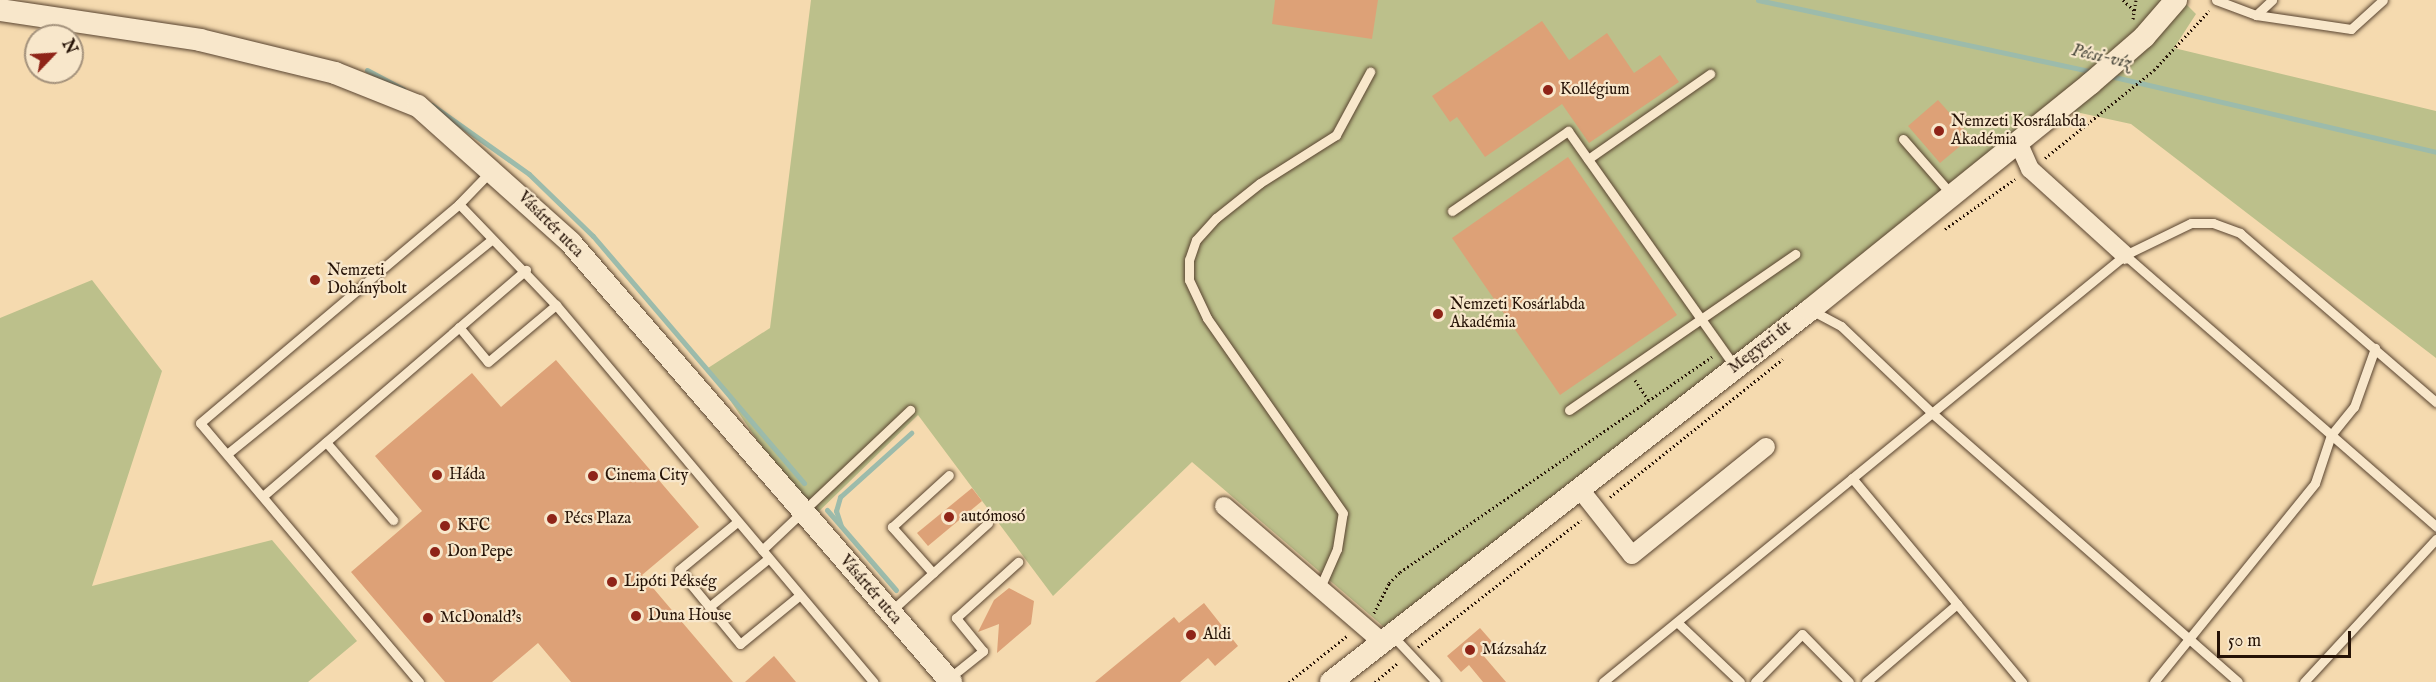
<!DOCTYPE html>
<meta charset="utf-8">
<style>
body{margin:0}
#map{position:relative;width:2436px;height:682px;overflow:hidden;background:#f5daaf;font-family:"IM FELL English",serif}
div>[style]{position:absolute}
.green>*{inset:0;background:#bcc08b}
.stream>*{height:5px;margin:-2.5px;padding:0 2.5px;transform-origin:2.5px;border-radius:2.5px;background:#9cbbab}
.building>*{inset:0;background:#dda177}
.path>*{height:3px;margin-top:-1.5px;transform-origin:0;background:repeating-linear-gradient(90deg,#251206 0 1.5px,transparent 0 4.5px)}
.roads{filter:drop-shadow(0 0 2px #594430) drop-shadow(0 0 2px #594430)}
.service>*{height:9px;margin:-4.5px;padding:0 4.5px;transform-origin:4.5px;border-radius:4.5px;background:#f8e7cb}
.minor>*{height:18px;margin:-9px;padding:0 9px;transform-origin:9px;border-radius:9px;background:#f8e7cb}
.tertiary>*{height:22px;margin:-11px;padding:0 11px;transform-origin:11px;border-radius:11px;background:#f8e7cb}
.dots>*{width:16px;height:16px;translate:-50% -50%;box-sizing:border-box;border:3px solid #f8e7cb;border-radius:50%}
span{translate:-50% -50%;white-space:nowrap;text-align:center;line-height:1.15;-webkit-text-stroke:4.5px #f8e7cb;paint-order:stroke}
.poi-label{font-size:16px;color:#251206}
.left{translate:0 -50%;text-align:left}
.street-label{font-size:16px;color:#251206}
.water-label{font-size:18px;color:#4f4d40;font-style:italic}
.north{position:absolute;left:24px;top:24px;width:60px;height:60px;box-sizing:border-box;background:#f8e7cb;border:2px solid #a4927c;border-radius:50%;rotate:65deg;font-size:16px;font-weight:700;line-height:24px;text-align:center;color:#251206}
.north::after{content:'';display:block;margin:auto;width:21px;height:27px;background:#8f2418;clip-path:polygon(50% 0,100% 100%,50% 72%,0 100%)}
.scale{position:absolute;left:2217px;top:631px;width:134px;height:27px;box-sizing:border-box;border:3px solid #251206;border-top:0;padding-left:8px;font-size:18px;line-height:21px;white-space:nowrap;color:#251206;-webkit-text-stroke:4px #f8e7cb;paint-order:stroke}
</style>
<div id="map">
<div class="green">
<i style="clip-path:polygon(811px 0,2182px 0,2196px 14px,2174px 48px,2436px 111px,2436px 358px,2131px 124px,2053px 107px,1391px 633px,1192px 462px,1053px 596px,918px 415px,811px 519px,708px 368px,770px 328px)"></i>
<i style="clip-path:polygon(92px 280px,162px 371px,92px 586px,272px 540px,357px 641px,308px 682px,0 682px,0 318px)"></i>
</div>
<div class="stream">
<i style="left:1758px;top:0;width:343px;rotate:12.1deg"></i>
<i style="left:367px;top:70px;width:41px;rotate:27.8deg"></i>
<i style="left:2110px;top:76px;width:335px;rotate:13.1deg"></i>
<i style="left:432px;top:105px;width:119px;rotate:35.4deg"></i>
<i style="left:529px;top:174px;width:89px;rotate:44.1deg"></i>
<i style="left:593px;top:236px;width:325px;rotate:49.5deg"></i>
<i style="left:827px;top:510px;width:20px;rotate:49deg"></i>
<i style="left:896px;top:590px;width:84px;rotate:-130.7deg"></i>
<i style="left:841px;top:526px;width:16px;rotate:-108deg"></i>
<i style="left:836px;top:511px;width:15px;rotate:-74deg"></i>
<i style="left:840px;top:497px;width:96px;rotate:-42deg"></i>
</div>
<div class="building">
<i style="clip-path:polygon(1275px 0,1378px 0,1372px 39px,1272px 24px)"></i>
<i style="clip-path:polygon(1542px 21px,1569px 60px,1607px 33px,1634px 73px,1660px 55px,1679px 82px,1589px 143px,1562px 104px,1485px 157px,1457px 117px,1450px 122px,1432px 96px)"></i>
<i style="clip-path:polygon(1938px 100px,1971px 137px,1940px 163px,1908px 126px)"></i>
<i style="clip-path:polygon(1568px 157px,1677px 315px,1560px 395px,1452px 238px)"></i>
<i style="clip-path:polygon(556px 360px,699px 527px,642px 575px,733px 682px,571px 682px,538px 643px,492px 682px,445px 682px,351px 572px,422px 511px,375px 456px,472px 373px,501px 407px)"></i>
<i style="clip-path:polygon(972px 488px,982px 501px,928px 546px,917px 533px)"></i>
<i style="clip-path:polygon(1009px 588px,1034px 601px,1031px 624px,997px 653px,999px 624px,978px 632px,994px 600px)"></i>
<i style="clip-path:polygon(1204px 603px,1238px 646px,1215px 666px,1208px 658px,1180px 682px,1095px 682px,1174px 617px,1179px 623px)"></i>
<i style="clip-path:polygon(1480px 628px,1494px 644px,1482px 654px,1506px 682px,1483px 682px,1469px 665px,1461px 672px,1447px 656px)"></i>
<i style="clip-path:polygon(774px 656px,796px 682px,745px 682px)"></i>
</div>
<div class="path">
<i style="left:2123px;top:0;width:16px;rotate:43deg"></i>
<i style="left:2133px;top:19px;width:19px;rotate:-81deg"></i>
<i style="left:2045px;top:158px;width:140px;rotate:-38.9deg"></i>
<i style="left:2154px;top:70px;width:81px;rotate:-47deg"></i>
<i style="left:1945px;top:229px;width:86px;rotate:-35.5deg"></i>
<i style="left:1635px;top:380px;width:25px;rotate:56deg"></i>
<i style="left:1610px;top:497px;width:221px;rotate:-38.6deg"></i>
<i style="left:1374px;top:613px;width:34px;rotate:-63deg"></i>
<i style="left:1389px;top:583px;width:16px;rotate:-45deg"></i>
<i style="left:1400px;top:572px;width:379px;rotate:-34.6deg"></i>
<i style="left:1418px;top:647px;width:207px;rotate:-37.9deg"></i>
<i style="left:1289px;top:682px;width:75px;rotate:-38.5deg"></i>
<i style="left:1375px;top:682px;width:31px;rotate:-40deg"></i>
</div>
<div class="roads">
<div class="service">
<i style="left:2216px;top:0;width:43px;rotate:20.6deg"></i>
<i style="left:2256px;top:15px;width:22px;rotate:-43deg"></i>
<i style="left:2256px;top:15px;width:96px;rotate:8.4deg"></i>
<i style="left:2351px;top:29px;width:43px;rotate:-42.2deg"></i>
<i style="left:1903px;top:139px;width:74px;rotate:48.8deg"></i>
<i style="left:1588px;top:159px;width:149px;rotate:-34.9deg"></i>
<i style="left:459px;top:204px;width:140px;rotate:46.2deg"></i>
<i style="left:556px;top:305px;width:493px;rotate:49.9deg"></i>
<i style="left:1452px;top:211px;width:141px;rotate:-34.6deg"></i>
<i style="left:1568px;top:131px;width:289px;rotate:54.7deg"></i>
<i style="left:2125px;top:255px;width:73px;rotate:-25.9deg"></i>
<i style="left:2191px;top:223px;width:22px"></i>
<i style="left:2213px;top:223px;width:29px;rotate:20deg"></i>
<i style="left:2240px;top:233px;width:259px;rotate:40.8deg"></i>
<i style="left:1811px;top:310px;width:34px;rotate:28deg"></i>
<i style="left:1841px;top:326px;width:126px;rotate:43.7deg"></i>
<i style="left:1932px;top:413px;width:407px;rotate:41.3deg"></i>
<i style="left:459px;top:327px;width:45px;rotate:50.4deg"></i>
<i style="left:488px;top:362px;width:89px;rotate:-40deg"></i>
<i style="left:1569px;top:410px;width:275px;rotate:-34.6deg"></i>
<i style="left:326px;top:442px;width:103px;rotate:49.3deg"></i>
<i style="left:227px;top:454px;width:340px;rotate:-39deg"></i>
<i style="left:1852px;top:478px;width:266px;rotate:50.2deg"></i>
<i style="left:263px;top:496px;width:347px;rotate:-40.7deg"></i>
<i style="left:737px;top:522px;width:75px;rotate:140.4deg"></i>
<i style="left:679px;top:570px;width:96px;rotate:50.5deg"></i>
<i style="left:740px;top:644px;width:77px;rotate:-39.2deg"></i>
<i style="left:762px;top:550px;width:204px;rotate:-43.4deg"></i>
<i style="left:933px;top:573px;width:62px;rotate:-131.7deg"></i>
<i style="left:892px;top:527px;width:77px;rotate:-42.4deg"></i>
<i style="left:1319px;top:590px;width:45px;rotate:-66.3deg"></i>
<i style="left:1337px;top:549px;width:36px;rotate:-81deg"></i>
<i style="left:1343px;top:513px;width:238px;rotate:-124.9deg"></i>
<i style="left:1207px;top:318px;width:42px;rotate:-115.3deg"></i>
<i style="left:1189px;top:280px;width:20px;rotate:-90deg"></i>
<i style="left:1189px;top:260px;width:21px;rotate:-71deg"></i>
<i style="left:1196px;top:240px;width:30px;rotate:-48deg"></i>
<i style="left:1216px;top:218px;width:56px;rotate:-38.5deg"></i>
<i style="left:1260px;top:183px;width:90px;rotate:-32.3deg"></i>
<i style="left:1336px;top:135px;width:72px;rotate:-61.6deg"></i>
<i style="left:709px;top:607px;width:77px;rotate:-39.2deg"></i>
<i style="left:891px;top:611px;width:131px;rotate:-42.2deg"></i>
<i style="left:1677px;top:622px;width:87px;rotate:43.6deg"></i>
<i style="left:1392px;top:635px;width:64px;rotate:46.9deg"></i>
<i style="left:948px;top:679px;width:45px;rotate:-38.7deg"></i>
<i style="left:983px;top:651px;width:43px;rotate:-129.3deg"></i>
<i style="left:956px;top:618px;width:84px;rotate:-42.1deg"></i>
<i style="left:419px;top:682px;width:339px;rotate:-130.2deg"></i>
<i style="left:200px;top:423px;width:339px;rotate:-40.2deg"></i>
<i style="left:459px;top:204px;width:46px;rotate:-45.9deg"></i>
<i style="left:1603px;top:682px;width:674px;rotate:-39.28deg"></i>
<i style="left:2125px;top:255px;width:413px;rotate:41.1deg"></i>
<i style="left:1755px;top:682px;width:67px;rotate:-45.6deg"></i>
<i style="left:1802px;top:634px;width:67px;rotate:45.6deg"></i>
<i style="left:1866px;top:682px;width:120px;rotate:-40.6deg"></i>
<i style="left:2154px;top:682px;width:256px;rotate:-51deg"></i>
<i style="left:2315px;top:483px;width:51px;rotate:-71.6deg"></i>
<i style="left:2331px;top:435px;width:36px;rotate:-51deg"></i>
<i style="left:2354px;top:407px;width:63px;rotate:-70.4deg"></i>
<i style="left:2304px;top:682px;width:195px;rotate:-47.3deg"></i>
</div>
<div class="minor">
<i style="left:2018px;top:142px;width:30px;rotate:66deg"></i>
<i style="left:2030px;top:169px;width:128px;rotate:42.2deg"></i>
<i style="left:1579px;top:488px;width:85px;rotate:51.7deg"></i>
<i style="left:1632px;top:555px;width:172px;rotate:-38.9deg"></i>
<i style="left:1224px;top:506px;width:207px;rotate:40.7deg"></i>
</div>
<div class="tertiary">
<i style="left:0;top:10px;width:202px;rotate:8.5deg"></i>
<i style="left:200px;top:40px;width:139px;rotate:13.7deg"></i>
<i style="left:335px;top:73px;width:89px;rotate:21.7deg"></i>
<i style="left:418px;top:106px;width:204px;rotate:41.8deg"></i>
<i style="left:570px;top:242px;width:582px;rotate:49.11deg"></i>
<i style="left:1331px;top:682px;width:606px;rotate:-37.83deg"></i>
<i style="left:1810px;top:310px;width:360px;rotate:-38.9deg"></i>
<i style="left:2090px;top:84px;width:72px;rotate:-41deg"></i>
<i style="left:2144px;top:37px;width:49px;rotate:-49.1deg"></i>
</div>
</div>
<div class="dots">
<i style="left:1548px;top:90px;background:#8f2418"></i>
<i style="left:1939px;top:131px;background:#8f2418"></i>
<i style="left:315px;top:280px;background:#8f2418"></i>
<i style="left:1438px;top:314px;background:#8f2418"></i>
<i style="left:437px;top:475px;background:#8f2418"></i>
<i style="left:593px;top:476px;background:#8f2418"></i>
<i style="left:949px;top:517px;background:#8f2418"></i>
<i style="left:552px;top:519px;background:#8f2418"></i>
<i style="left:445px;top:526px;background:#8f2418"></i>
<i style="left:435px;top:552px;background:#8f2418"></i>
<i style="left:612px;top:582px;background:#8f2418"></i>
<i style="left:636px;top:616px;background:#8f2418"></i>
<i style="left:428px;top:618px;background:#8f2418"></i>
<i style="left:1191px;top:635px;background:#8f2418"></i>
<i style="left:1470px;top:650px;background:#8f2418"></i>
</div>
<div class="poi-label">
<span class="left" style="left:1560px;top:90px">Kollégium</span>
<span class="left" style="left:1951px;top:131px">Nemzeti Kosrálabda<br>Akadémia</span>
<span class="left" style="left:327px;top:280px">Nemzeti<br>Dohánybolt</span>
<span class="left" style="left:1450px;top:314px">Nemzeti Kosárlabda<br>Akadémia</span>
<span class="left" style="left:449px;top:475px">Háda</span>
<span class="left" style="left:605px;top:476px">Cinema City</span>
<span class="left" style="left:961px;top:517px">autómosó</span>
<span class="left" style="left:564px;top:519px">Pécs Plaza</span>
<span class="left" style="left:457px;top:526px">KFC</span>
<span class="left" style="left:447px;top:552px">Don Pepe</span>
<span class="left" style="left:624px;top:582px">Lipóti Pékség</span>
<span class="left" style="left:648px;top:616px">Duna House</span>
<span class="left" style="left:440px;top:618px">McDonald's</span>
<span class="left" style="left:1203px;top:635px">Aldi</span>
<span class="left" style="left:1482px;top:650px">Mázsaház</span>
</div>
<div class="street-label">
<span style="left:550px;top:225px;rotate:45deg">Vásártér utca</span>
<span style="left:1760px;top:348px;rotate:-38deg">Megyeri út</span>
<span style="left:870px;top:590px;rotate:49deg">Vásártér utca</span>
</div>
<div class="water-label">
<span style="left:2101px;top:58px;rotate:13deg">Pécsi-víz</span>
</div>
<div class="north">N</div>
<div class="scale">50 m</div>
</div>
